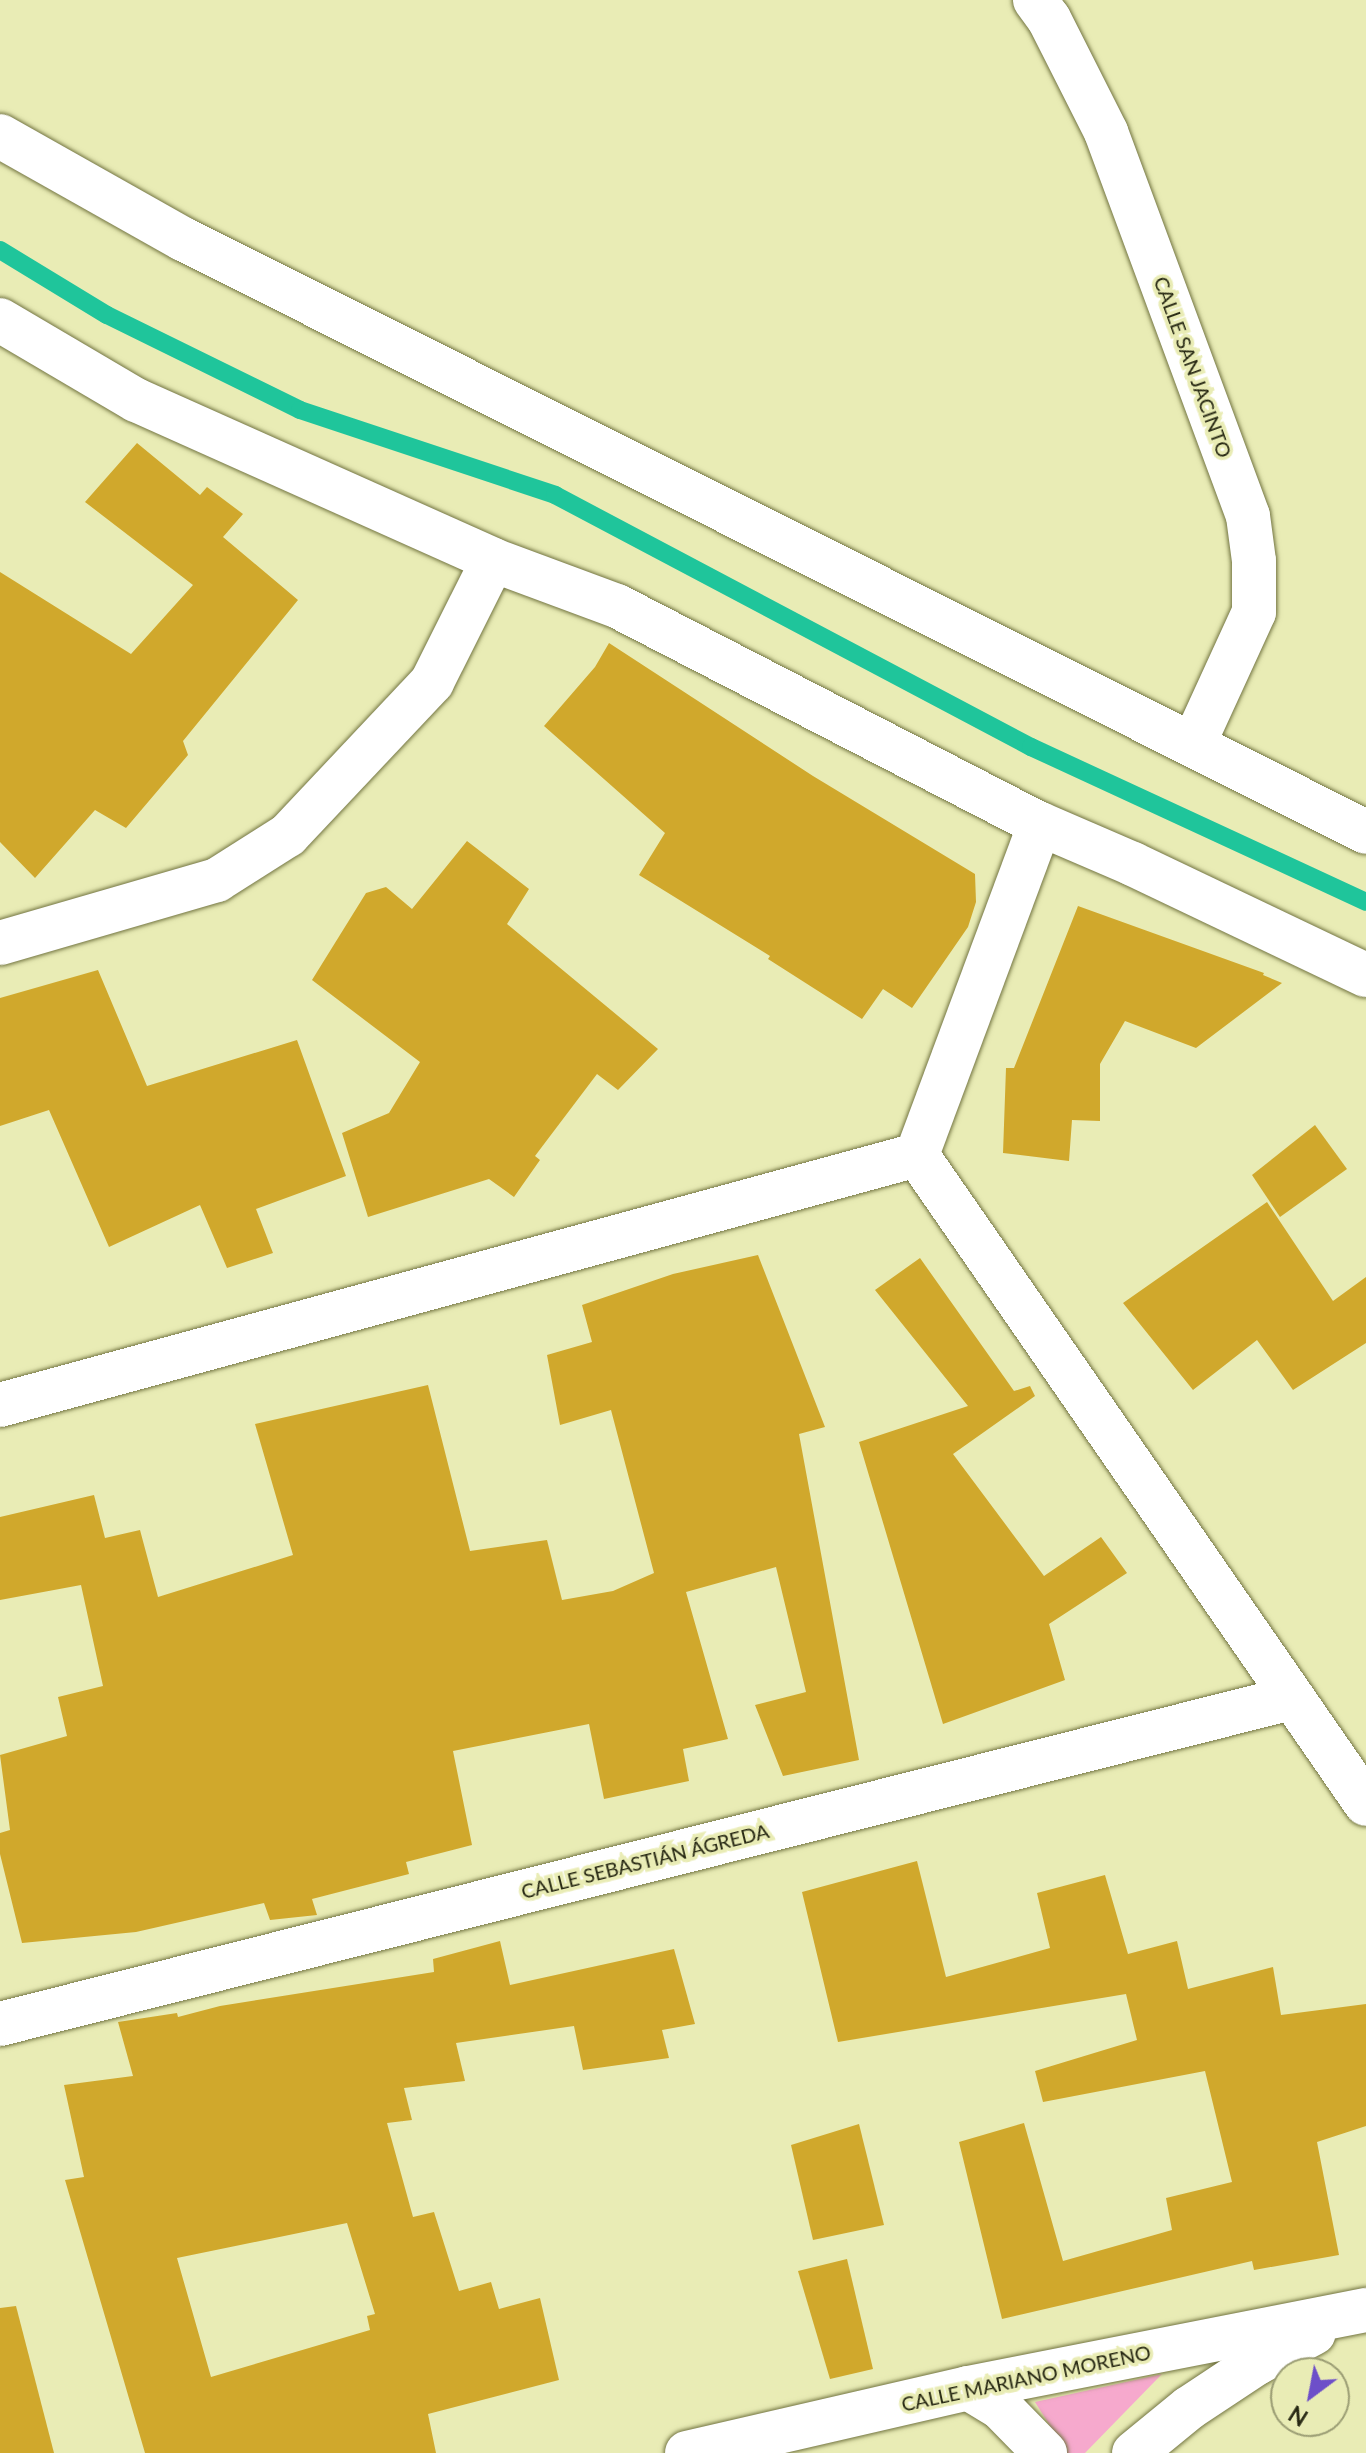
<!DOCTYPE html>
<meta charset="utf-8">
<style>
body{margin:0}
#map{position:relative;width:1366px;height:2453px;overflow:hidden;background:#e9ecb5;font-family:Lato,sans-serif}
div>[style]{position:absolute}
.green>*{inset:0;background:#f6a9cd}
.stream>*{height:18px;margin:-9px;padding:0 9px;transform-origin:9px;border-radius:9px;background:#1fc59b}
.building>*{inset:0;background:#d0a82c}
.roads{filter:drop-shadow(0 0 2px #737542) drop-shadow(0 0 2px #737542)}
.minor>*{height:44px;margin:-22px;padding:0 22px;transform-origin:22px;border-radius:22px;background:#fff}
.tertiary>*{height:44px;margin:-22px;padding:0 22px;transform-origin:22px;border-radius:22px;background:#fff}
span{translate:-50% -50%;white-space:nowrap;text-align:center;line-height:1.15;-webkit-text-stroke:7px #e9ecb5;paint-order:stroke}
.street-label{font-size:20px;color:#262712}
.north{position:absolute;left:1270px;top:2357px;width:80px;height:80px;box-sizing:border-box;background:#e9ecb5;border:2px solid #9b9d74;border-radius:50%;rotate:212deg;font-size:22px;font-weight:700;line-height:32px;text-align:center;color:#262712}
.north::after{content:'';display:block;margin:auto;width:28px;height:36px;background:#6d4fc9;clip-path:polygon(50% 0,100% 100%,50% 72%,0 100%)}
</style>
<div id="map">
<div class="green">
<i style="clip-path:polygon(1162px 2374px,1085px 2453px,1067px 2453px,1035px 2402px)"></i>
</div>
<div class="stream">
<i style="left:0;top:250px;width:125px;rotate:31.3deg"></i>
<i style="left:107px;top:315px;width:215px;rotate:26.2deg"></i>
<i style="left:300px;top:410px;width:269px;rotate:18.4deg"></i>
<i style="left:555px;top:495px;width:539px;rotate:27.9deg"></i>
<i style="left:1031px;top:747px;width:369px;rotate:24.8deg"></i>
</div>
<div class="building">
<i style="clip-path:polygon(137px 443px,200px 495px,207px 487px,243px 514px,223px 537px,298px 600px,183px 741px,188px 755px,126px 828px,95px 810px,35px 878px,0 842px,0 572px,131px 654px,193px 585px,85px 502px)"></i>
<i style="clip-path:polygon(609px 643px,813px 776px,975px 874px,976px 902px,968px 927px,912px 1008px,883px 989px,862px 1019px,768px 959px,770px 956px,639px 875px,665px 833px,544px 726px,595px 667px)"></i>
<i style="clip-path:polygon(467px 841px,529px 889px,507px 924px,658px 1049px,618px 1090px,597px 1074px,535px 1156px,540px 1160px,514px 1197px,489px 1179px,368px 1217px,342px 1133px,389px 1113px,420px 1062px,312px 980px,366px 893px,386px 887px,412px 909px)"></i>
<i style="clip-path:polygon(1078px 906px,1264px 973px,1263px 975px,1282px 983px,1196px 1048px,1125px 1021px,1100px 1064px,1100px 1121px,1072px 1120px,1069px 1161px,1003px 1153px,1006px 1068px,1014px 1068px)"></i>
<i style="clip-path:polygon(98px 970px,147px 1086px,297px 1040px,346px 1176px,256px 1209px,273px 1253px,227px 1268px,200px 1205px,109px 1247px,49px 1110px,0 1126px,0 998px)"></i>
<i style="clip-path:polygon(1315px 1125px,1347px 1169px,1280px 1217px,1252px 1175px)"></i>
<i style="clip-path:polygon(1267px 1202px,1333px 1301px,1366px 1277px,1366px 1343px,1293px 1390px,1257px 1340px,1193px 1390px,1123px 1303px)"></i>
<i style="clip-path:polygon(758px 1255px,825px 1427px,799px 1434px,859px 1760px,783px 1776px,755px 1705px,806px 1692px,776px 1567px,686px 1592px,728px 1739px,683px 1749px,689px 1781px,604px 1799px,589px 1724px,453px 1751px,472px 1845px,406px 1862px,409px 1874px,312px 1899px,317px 1915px,270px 1920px,264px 1903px,136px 1932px,22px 1943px,0 1854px,0 1833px,10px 1830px,0 1755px,67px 1736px,58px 1697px,103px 1686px,81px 1585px,0 1600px,0 1517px,94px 1495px,105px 1538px,140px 1530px,158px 1597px,293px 1555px,255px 1424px,428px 1385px,470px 1551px,547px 1540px,562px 1600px,613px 1591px,654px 1573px,611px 1410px,560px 1425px,547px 1355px,592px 1342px,582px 1305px,673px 1274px)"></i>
<i style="clip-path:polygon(920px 1258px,1014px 1391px,1030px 1386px,1035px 1396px,953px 1454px,1044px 1576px,1101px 1537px,1127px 1573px,1049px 1624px,1065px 1680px,943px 1724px,859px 1442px,968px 1406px,875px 1290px)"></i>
<i style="clip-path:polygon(917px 1861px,946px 1977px,1050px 1948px,1037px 1893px,1105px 1875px,1128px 1954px,1177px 1941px,1188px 1989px,1273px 1967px,1281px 2015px,1366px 2004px,1366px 2126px,1317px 2142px,1339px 2255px,1254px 2270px,1252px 2261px,1002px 2319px,959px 2142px,1024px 2123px,1063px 2261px,1172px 2230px,1166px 2198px,1232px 2182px,1205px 2071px,1043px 2102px,1035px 2071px,1137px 2040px,1126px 1994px,838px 2042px,802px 1892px)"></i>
<i style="clip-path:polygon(evenodd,500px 1941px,510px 1985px,674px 1949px,695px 2024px,662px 2030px,669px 2058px,583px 2070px,574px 2026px,456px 2043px,465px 2081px,404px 2088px,412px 2120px,387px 2123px,413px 2217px,434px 2212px,459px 2291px,491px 2282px,499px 2309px,540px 2298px,559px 2380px,428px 2414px,436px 2453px,145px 2453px,65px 2180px,84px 2177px,64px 2085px,133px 2076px,118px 2022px,177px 2013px,178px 2017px,220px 2006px,434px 1972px,433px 1959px,500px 1941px,347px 2223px,375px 2314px,367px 2316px,370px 2330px,211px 2377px,177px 2258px,347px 2223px)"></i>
<i style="clip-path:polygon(859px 2124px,884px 2225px,813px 2240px,791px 2145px)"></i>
<i style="clip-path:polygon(847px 2259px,873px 2369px,830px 2379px,798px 2271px)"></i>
<i style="clip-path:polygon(16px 2306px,54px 2453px,0 2453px,0 2308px)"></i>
</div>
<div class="roads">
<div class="minor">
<i style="left:1035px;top:0;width:24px;rotate:54deg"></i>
<i style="left:1049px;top:19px;width:127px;rotate:63.2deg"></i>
<i style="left:1106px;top:132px;width:409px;rotate:69.7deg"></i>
<i style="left:1248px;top:516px;width:45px;rotate:82.4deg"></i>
<i style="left:1254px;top:561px;width:51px;rotate:90deg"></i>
<i style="left:1254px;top:612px;width:146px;rotate:114.6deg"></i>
<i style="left:0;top:136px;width:210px;rotate:29.4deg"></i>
<i style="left:183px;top:239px;width:1323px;rotate:26.62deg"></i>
<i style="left:1040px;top:824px;width:101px;rotate:23.3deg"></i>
<i style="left:1133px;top:864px;width:258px;rotate:25.5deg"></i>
<i style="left:0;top:943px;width:226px;rotate:-16.2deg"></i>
<i style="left:217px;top:880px;width:84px;rotate:-32.4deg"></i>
<i style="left:288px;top:835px;width:210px;rotate:-46.7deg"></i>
<i style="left:432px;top:682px;width:136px;rotate:-63.4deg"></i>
<i style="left:0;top:1405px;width:950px;rotate:-15.25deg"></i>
<i style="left:0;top:2024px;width:1332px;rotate:-14.17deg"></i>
<i style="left:968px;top:2388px;width:39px;rotate:31deg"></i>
<i style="left:1001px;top:2408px;width:63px;rotate:45.6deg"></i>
<i style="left:687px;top:2453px;width:288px;rotate:-13deg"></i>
<i style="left:968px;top:2388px;width:406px;rotate:-11.1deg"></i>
<i style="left:1134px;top:2453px;width:71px;rotate:-39.3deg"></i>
<i style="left:1189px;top:2408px;width:82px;rotate:-33.5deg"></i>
<i style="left:1257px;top:2363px;width:64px;rotate:-27.8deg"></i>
</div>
<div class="tertiary">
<i style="left:0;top:320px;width:158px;rotate:30.5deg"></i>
<i style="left:136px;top:400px;width:391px;rotate:24.1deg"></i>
<i style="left:493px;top:560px;width:132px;rotate:20.4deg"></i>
<i style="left:617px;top:606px;width:476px;rotate:27.3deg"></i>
<i style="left:1040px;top:824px;width:353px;rotate:110.4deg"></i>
<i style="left:917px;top:1155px;width:789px;rotate:55.32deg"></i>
</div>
</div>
<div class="street-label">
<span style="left:1193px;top:367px;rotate:70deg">CALLE SAN JACINTO</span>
<span style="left:645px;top:1861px;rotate:-14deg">CALLE SEBASTIÁN ÁGREDA</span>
<span style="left:1026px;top:2378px;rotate:-12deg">CALLE MARIANO MORENO</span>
</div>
<div class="north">N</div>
</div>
